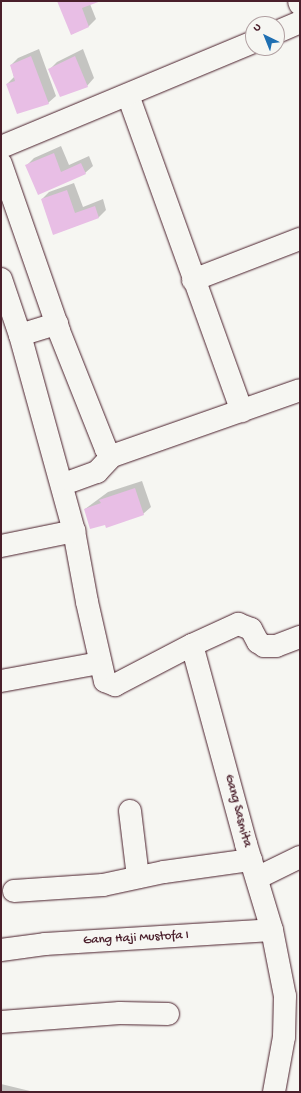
<!DOCTYPE html>
<style>
body{margin:0}
#map{position:relative;width:301px;height:1093px;overflow:hidden;background:#f6f6f2;font-family:"Gochi Hand",sans-serif}
div>[style]{position:absolute}
.shadow>*{inset:0;background:#0003}
.building>*{inset:0;background:#e8bee5}
.roads{filter:drop-shadow(0 0 1px #4a1f2b) drop-shadow(0 0 1px #4a1f2b)}
.minor>*{height:22px;margin:-11px;padding:0 11px;transform-origin:11px;border-radius:11px;background:#f6f6f2}
span{translate:-50% -50%;white-space:nowrap;text-align:center;line-height:1.15;-webkit-text-stroke:4px #f6f6f2;paint-order:stroke}
.street-label{font-size:13px;color:#4a1f2b}
.frame{position:absolute;inset:0;border:2px solid #4a1f2b;pointer-events:none}
.north{position:absolute;left:245px;top:16px;width:40px;height:40px;box-sizing:border-box;background:#f6f6f2;border:1px solid #b1a0a2;border-radius:50%;rotate:317deg;font-size:11px;font-weight:700;line-height:16px;text-align:center;color:#4a1f2b}
.north::after{content:'';display:block;margin:auto;width:14px;height:18px;background:#1f6fb2;clip-path:polygon(50% 0,100% 100%,50% 72%,0 100%)}
</style>
<div id="map">
<div class="shadow">
<i style="clip-path:polygon(59px 1px,98px 1px,90px 4px,96px 19px,89px 26px,72px 34px)"></i>
<i style="clip-path:polygon(39px 49px,56px 96px,48px 103px,7px 84px,14px 77px,11px 65px,18px 58px)"></i>
<i style="clip-path:polygon(83px 49px,94px 78px,87px 86px,50px 69px,57px 62px)"></i>
<i style="clip-path:polygon(61px 146px,69px 165px,89px 156px,93px 166px,85px 173px,38px 193px,27px 165px,34px 158px)"></i>
<i style="clip-path:polygon(74px 183px,83px 207px,103px 199px,106px 210px,99px 217px,54px 234px,42px 199px,49px 192px)"></i>
<i style="clip-path:polygon(142px 481px,151px 507px,143px 514px,105px 523px,85px 509px,108px 492px)"></i>
<i style="clip-path:polygon(1px 1084px,30px 1091px,1px 1092px)"></i>
</div>
<div class="building">
<i style="clip-path:polygon(57px 1px,101px 1px,82px 8px,89px 27px,71px 35px)"></i>
<i style="clip-path:polygon(31px 56px,49px 104px,17px 114px,6px 84px,15px 81px,10px 65px)"></i>
<i style="clip-path:polygon(75px 56px,88px 87px,60px 97px,48px 69px)"></i>
<i style="clip-path:polygon(54px 153px,61px 172px,81px 163px,86px 174px,38px 195px,25px 165px)"></i>
<i style="clip-path:polygon(67px 190px,75px 213px,95px 206px,99px 218px,53px 235px,41px 199px)"></i>
<i style="clip-path:polygon(135px 488px,144px 515px,106px 528px,105px 525px,90px 529px,84px 509px,101px 503px,99px 500px)"></i>
</div>
<div class="roads">
<div class="minor">
<i style="left:299px;top:1px;width:3px;rotate:72deg"></i>
<i style="left:277px;top:32px;width:25px;rotate:-23deg"></i>
<i style="left:128px;top:95px;width:336px;rotate:70.2deg"></i>
<i style="left:1px;top:147px;width:273px;rotate:-22.6deg"></i>
<i style="left:1px;top:164px;width:177px;rotate:70.8deg"></i>
<i style="left:59px;top:331px;width:127px;rotate:68.3deg"></i>
<i style="left:106px;top:449px;width:9px;rotate:49deg"></i>
<i style="left:112px;top:456px;width:199px;rotate:-19.3deg"></i>
<i style="left:1px;top:279px;width:59px;rotate:71.3deg"></i>
<i style="left:20px;top:335px;width:203px;rotate:74.6deg"></i>
<i style="left:74px;top:531px;width:72px;rotate:79.6deg"></i>
<i style="left:87px;top:602px;width:81px;rotate:77.2deg"></i>
<i style="left:105px;top:681px;width:11px;rotate:22deg"></i>
<i style="left:115px;top:685px;width:87px;rotate:-27.5deg"></i>
<i style="left:192px;top:645px;width:206px;rotate:74.8deg"></i>
<i style="left:246px;top:844px;width:90px;rotate:73.2deg"></i>
<i style="left:272px;top:930px;width:67px;rotate:78.9deg"></i>
<i style="left:285px;top:996px;width:41px;rotate:91.4deg"></i>
<i style="left:284px;top:1037px;width:56px;rotate:100.3deg"></i>
<i style="left:193px;top:280px;width:115px;rotate:-21deg"></i>
<i style="left:20px;top:335px;width:39px;rotate:-17deg"></i>
<i style="left:72px;top:481px;width:27px;rotate:-20deg"></i>
<i style="left:97px;top:472px;width:22px;rotate:-47deg"></i>
<i style="left:1px;top:546px;width:75px;rotate:-11.6deg"></i>
<i style="left:192px;top:645px;width:51px;rotate:-24.5deg"></i>
<i style="left:238px;top:624px;width:14px;rotate:21deg"></i>
<i style="left:251px;top:629px;width:15px;rotate:62deg"></i>
<i style="left:258px;top:642px;width:7px;rotate:34deg"></i>
<i style="left:264px;top:646px;width:12px"></i>
<i style="left:276px;top:646px;width:26px;rotate:-21deg"></i>
<i style="left:1px;top:681px;width:100px;rotate:-10.4deg"></i>
<i style="left:130px;top:811px;width:66px;rotate:83.1deg"></i>
<i style="left:257px;top:878px;width:48px;rotate:-26deg"></i>
<i style="left:14px;top:891px;width:89px;rotate:-3.9deg"></i>
<i style="left:103px;top:885px;width:62px;rotate:-12deg"></i>
<i style="left:164px;top:872px;width:88px;rotate:-7.9deg"></i>
<i style="left:1px;top:950px;width:44px;rotate:-7.8deg"></i>
<i style="left:45px;top:944px;width:227px;rotate:-3.5deg"></i>
<i style="left:1px;top:1022px;width:119px;rotate:-4.3deg"></i>
<i style="left:120px;top:1013px;width:48px;rotate:1.2deg"></i>
</div>
</div>
<div class="street-label">
<span style="left:237px;top:811px;rotate:75deg">Gang Sasmita</span>
<span style="left:136px;top:939px;rotate:-3deg">Gang Haji Mustofa I</span>
</div>
<div class="frame"></div>
<div class="north">U</div>
</div>
